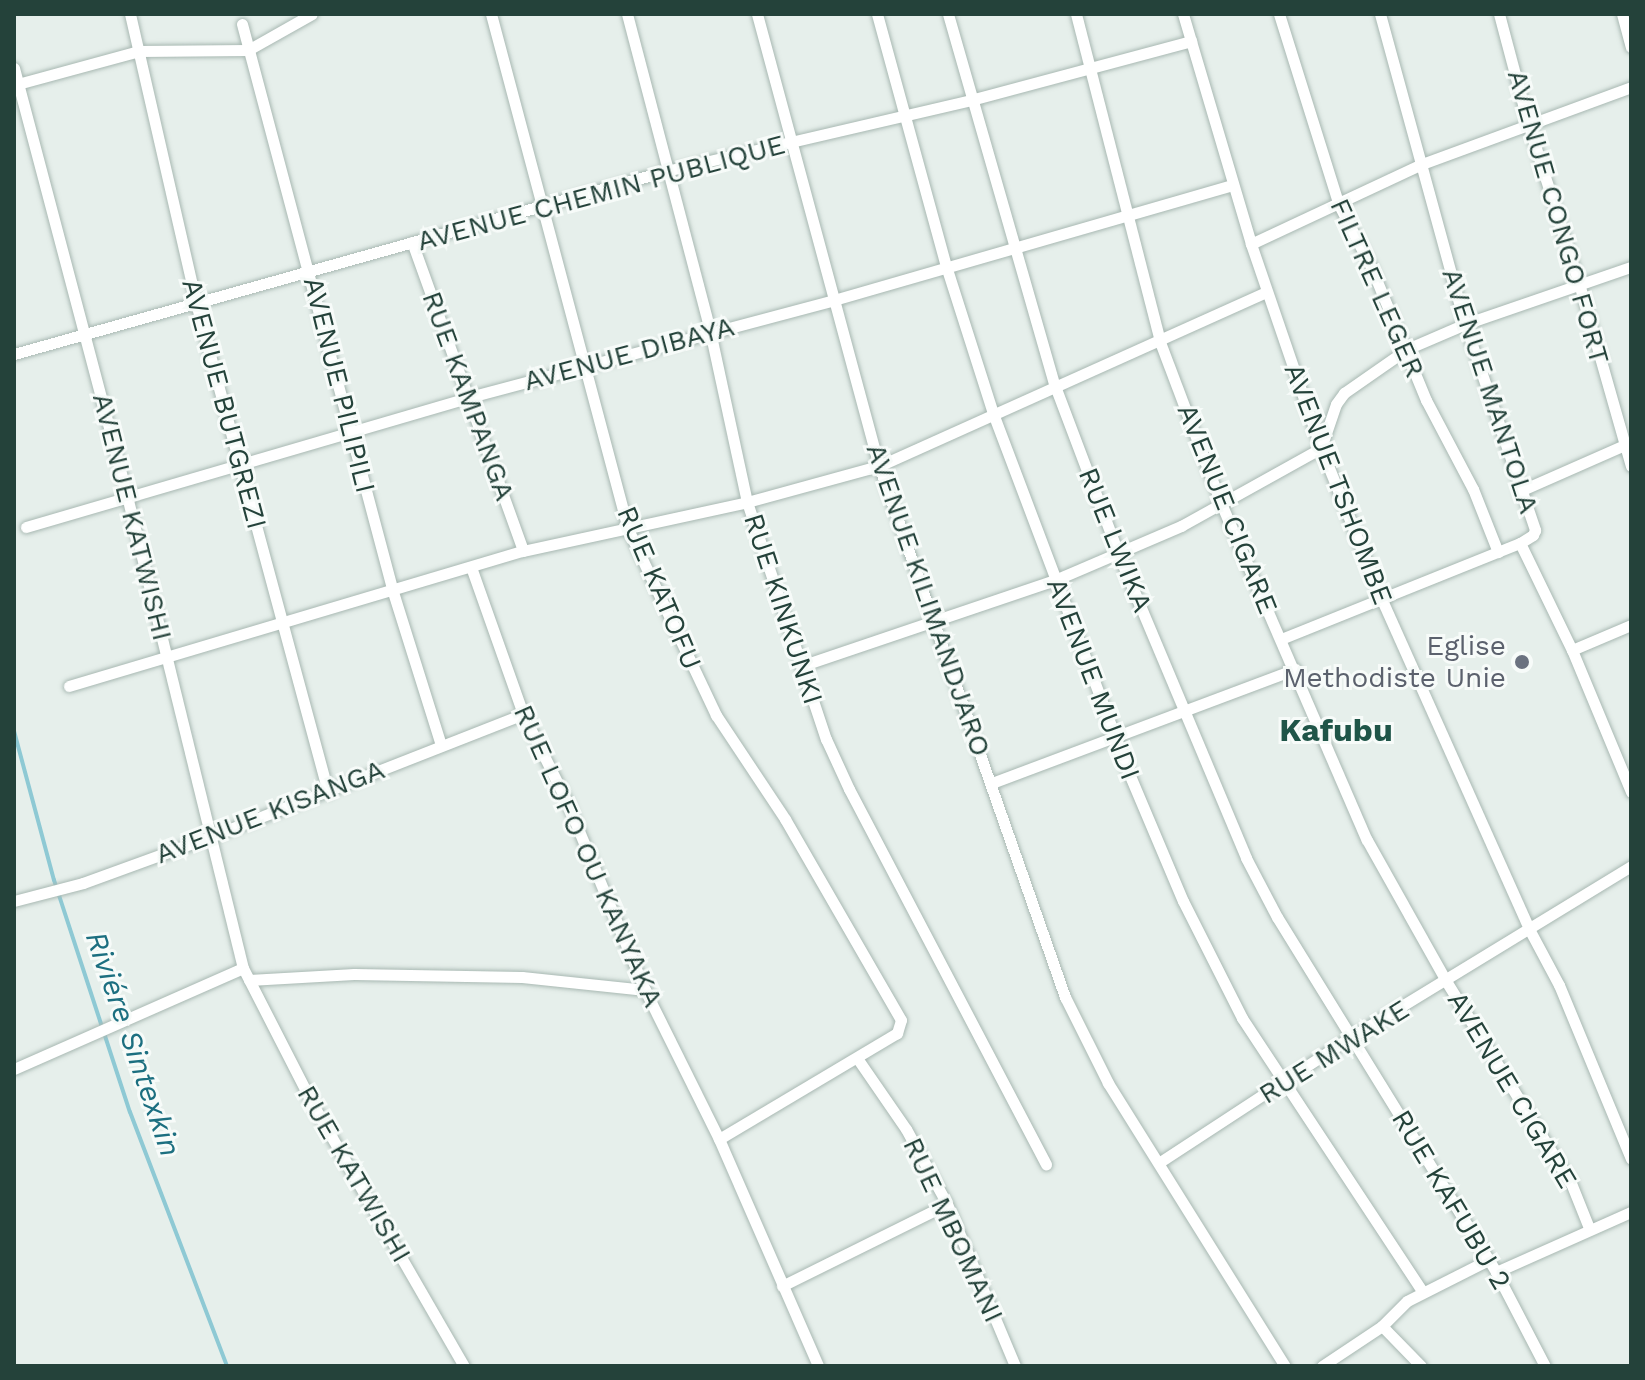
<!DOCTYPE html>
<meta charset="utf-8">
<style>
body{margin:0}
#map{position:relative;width:1645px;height:1380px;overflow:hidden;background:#e6efeb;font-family:"Work Sans",sans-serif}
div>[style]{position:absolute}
.stream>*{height:4px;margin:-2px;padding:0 2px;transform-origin:2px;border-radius:2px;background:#8ec9d4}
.roads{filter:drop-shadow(0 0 2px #a8b8b2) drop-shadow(0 0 2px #a8b8b2)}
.street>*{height:11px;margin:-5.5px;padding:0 5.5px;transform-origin:5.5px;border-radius:5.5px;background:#fff}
.dots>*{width:22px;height:22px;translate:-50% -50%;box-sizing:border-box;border:4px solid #f7fbf9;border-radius:50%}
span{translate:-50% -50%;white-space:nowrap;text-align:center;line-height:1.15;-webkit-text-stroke:6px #f7fbf9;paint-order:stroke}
.street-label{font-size:28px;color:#24423a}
.worship-label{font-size:28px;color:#5b616d}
.right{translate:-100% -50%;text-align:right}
.water-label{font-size:30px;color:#1c6f80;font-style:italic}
.quarter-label{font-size:32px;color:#1f5548;font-weight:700}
.frame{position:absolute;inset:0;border:16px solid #24423a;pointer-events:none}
</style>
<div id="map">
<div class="stream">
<i style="left:14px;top:731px;width:154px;rotate:75deg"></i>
<i style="left:54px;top:880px;width:244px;rotate:71.9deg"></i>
<i style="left:130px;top:1112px;width:272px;rotate:69.1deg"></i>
</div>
<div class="roads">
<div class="street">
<i style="left:130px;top:14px;width:296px;rotate:77.1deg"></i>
<i style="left:196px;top:303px;width:507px;rotate:74.89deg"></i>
<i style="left:491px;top:14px;width:533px;rotate:75.1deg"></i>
<i style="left:628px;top:529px;width:206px;rotate:64.7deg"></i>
<i style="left:716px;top:715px;width:125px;rotate:56.4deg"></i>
<i style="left:785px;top:819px;width:232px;rotate:60deg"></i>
<i style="left:901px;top:1020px;width:14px;rotate:107deg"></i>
<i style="left:897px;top:1033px;width:207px;rotate:149.2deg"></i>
<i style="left:627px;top:14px;width:328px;rotate:75.3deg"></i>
<i style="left:710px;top:331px;width:175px;rotate:77.8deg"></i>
<i style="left:747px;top:502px;width:250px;rotate:71.6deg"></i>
<i style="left:826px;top:739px;width:55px;rotate:65.3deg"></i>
<i style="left:849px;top:789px;width:424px;rotate:62.3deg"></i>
<i style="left:757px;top:14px;width:468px;rotate:74.9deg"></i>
<i style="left:879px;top:466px;width:563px;rotate:70.7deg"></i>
<i style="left:1065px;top:997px;width:96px;rotate:63.4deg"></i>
<i style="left:1108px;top:1083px;width:334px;rotate:58deg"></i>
<i style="left:877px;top:14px;width:261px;rotate:74.7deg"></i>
<i style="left:946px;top:266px;width:157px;rotate:72.3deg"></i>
<i style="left:994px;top:416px;width:379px;rotate:69.3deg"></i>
<i style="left:1128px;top:771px;width:141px;rotate:67.1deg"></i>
<i style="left:1183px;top:901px;width:131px;rotate:63.2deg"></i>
<i style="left:1242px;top:1018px;width:328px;rotate:56.6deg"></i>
<i style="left:948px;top:14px;width:387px;rotate:74deg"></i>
<i style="left:1055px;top:386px;width:178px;rotate:69.3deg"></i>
<i style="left:1118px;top:553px;width:331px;rotate:67.2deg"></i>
<i style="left:1246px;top:858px;width:67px;rotate:62.3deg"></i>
<i style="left:1277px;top:917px;width:417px;rotate:58.3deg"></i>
<i style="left:1496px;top:1272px;width:106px;rotate:62.5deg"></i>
<i style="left:1076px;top:14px;width:339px;rotate:75.6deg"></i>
<i style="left:1160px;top:342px;width:170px;rotate:69.3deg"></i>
<i style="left:1220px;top:501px;width:369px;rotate:66.6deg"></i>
<i style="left:1367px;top:840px;width:162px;rotate:60.7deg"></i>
<i style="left:1446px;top:981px;width:238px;rotate:58.3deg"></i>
<i style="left:1571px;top:1183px;width:48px;rotate:68.2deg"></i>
<i style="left:1183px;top:14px;width:240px;rotate:73.5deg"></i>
<i style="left:1251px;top:244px;width:216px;rotate:71.1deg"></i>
<i style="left:1321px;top:448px;width:164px;rotate:68.1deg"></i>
<i style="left:1382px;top:600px;width:358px;rotate:65.9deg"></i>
<i style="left:1528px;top:927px;width:66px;rotate:61.9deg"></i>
<i style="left:1559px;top:985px;width:188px;rotate:67.5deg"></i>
<i style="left:1279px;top:14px;width:200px;rotate:72.6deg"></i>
<i style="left:1339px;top:205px;width:72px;rotate:62.7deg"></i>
<i style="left:1372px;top:269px;width:142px;rotate:67.6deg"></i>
<i style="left:1426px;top:400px;width:101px;rotate:62.2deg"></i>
<i style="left:1473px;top:489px;width:68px;rotate:68.4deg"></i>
<i style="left:1380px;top:14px;width:321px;rotate:74.7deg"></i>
<i style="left:1465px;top:324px;width:218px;rotate:71.2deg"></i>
<i style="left:1535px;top:530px;width:5px;rotate:112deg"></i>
<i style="left:1533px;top:535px;width:15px;rotate:148deg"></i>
<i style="left:1520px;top:543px;width:119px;rotate:64.1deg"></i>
<i style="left:1572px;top:650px;width:154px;rotate:67.4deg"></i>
<i style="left:1499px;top:14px;width:113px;rotate:75.1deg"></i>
<i style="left:1528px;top:123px;width:172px;rotate:72.4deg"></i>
<i style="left:1580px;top:287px;width:186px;rotate:74.1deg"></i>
<i style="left:1622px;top:14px;width:34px;rotate:75deg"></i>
<i style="left:242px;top:24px;width:588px;rotate:75.11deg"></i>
<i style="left:393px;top:592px;width:160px;rotate:72.6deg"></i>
<i style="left:14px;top:68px;width:443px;rotate:75.2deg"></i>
<i style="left:127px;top:496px;width:486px;rotate:76.2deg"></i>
<i style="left:243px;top:968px;width:152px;rotate:62.9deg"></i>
<i style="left:312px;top:1103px;width:304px;rotate:60deg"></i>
<i style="left:14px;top:85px;width:130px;rotate:-15.2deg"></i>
<i style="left:139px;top:51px;width:109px;rotate:-0.5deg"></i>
<i style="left:248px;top:50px;width:73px;rotate:-29.4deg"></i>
<i style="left:412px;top:242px;width:328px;rotate:70.2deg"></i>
<i style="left:1251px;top:244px;width:189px;rotate:-25.1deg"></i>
<i style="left:1422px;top:164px;width:223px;rotate:-20.2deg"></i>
<i style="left:14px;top:354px;width:677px;rotate:-15.68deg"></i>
<i style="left:666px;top:171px;width:313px;rotate:-13.1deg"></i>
<i style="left:971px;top:100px;width:228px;rotate:-15deg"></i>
<i style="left:1520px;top:491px;width:121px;rotate:-23.8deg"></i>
<i style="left:26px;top:527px;width:463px;rotate:-16.3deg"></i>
<i style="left:470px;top:397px;width:377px;rotate:-14.9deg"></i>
<i style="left:834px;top:300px;width:415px;rotate:-16.1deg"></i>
<i style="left:471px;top:567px;width:156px;rotate:70.5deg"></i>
<i style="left:523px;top:714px;width:98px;rotate:63.4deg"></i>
<i style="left:567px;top:802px;width:204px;rotate:67.5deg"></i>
<i style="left:645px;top:990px;width:166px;rotate:63.6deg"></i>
<i style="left:719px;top:1139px;width:248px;rotate:66.4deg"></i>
<i style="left:1281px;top:639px;width:258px;rotate:-21.9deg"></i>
<i style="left:1572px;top:650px;width:64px;rotate:-23deg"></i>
<i style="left:801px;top:666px;width:268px;rotate:-18.7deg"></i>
<i style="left:1055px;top:580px;width:137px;rotate:-23.2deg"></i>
<i style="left:1181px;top:526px;width:160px;rotate:-29.1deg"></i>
<i style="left:1321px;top:448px;width:46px;rotate:-71.2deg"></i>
<i style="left:1336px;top:404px;width:14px;rotate:-54deg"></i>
<i style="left:1344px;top:393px;width:77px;rotate:-34.9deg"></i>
<i style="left:1407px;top:349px;width:63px;rotate:-23.3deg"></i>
<i style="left:1465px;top:324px;width:176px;rotate:-19deg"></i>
<i style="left:69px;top:686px;width:474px;rotate:-16.6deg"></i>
<i style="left:523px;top:551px;width:229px;rotate:-12.3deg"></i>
<i style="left:747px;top:502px;width:137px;rotate:-15.3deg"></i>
<i style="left:879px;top:466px;width:425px;rotate:-24.2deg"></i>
<i style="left:992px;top:783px;width:324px;rotate:-20.6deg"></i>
<i style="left:14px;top:901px;width:71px;rotate:-14.6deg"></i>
<i style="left:83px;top:883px;width:137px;rotate:-20deg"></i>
<i style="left:212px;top:836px;width:334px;rotate:-21.4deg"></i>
<i style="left:249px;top:980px;width:105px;rotate:-3.3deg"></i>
<i style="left:354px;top:974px;width:168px;rotate:1deg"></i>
<i style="left:522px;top:977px;width:124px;rotate:6deg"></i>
<i style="left:857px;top:1058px;width:86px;rotate:55.4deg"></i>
<i style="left:906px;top:1129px;width:85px;rotate:61.3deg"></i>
<i style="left:947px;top:1204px;width:176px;rotate:67.2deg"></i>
<i style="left:14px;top:1069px;width:250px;rotate:-23.8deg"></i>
<i style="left:1160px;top:1162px;width:228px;rotate:-33.2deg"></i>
<i style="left:1351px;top:1037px;width:328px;rotate:-31.4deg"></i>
<i style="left:1496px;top:1272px;width:148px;rotate:-24deg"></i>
<i style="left:782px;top:1286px;width:184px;rotate:-26.4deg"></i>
<i style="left:1382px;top:1326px;width:56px;rotate:45.7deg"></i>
<i style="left:1322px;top:1366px;width:72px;rotate:-33.7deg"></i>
<i style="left:1382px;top:1326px;width:35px;rotate:-45deg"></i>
<i style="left:1407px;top:1301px;width:91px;rotate:-26.8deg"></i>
</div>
</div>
<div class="dots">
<i style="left:1522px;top:662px;background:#6b7280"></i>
</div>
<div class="street-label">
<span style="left:601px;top:193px;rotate:-15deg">AVENUE CHEMIN PUBLIQUE</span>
<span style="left:1558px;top:217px;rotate:74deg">AVENUE CONGO FORT</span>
<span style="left:1377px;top:288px;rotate:66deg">FILTRE LEGER</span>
<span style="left:629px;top:354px;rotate:-15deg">AVENUE DIBAYA</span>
<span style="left:339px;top:385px;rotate:76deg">AVENUE PILIPILI</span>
<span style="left:1490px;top:391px;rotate:72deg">AVENUE MANTOLA</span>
<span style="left:468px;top:396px;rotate:70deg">RUE KAMPANGA</span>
<span style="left:224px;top:404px;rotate:75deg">AVENUE BUTGREZI</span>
<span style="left:1338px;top:484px;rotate:69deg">AVENUE TSHOMBE</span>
<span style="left:1227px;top:509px;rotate:68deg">AVENUE CIGARE</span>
<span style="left:132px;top:517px;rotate:76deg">AVENUE KATWISHI</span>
<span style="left:1115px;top:540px;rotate:68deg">RUE LWIKA</span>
<span style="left:659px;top:588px;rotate:67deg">RUE KATOFU</span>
<span style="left:928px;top:600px;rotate:71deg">AVENUE KILIMANDJARO</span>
<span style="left:783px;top:609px;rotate:72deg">RUE KINKUNKI</span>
<span style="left:1093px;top:679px;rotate:69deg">AVENUE MUNDI</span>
<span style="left:270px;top:812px;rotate:-21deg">AVENUE KISANGA</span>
<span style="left:588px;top:856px;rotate:66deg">RUE LOFO OU KANYAKA</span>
<span style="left:1334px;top:1052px;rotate:-32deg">RUE MWAKE</span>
<span style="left:1512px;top:1090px;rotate:59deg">AVENUE CIGARE</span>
<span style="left:354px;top:1174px;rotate:60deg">RUE KATWISHI</span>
<span style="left:1451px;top:1200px;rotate:59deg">RUE KAFUBU 2</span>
<span style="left:953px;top:1230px;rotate:65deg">RUE MBOMANI</span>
</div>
<div class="worship-label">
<span class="right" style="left:1506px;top:662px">Eglise<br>Methodiste Unie</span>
</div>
<div class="water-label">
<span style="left:133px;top:1044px;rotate:71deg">Riviére Sintexkin</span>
</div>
<div class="quarter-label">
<span style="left:1336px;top:730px">Kafubu</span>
</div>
<div class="frame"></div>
</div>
